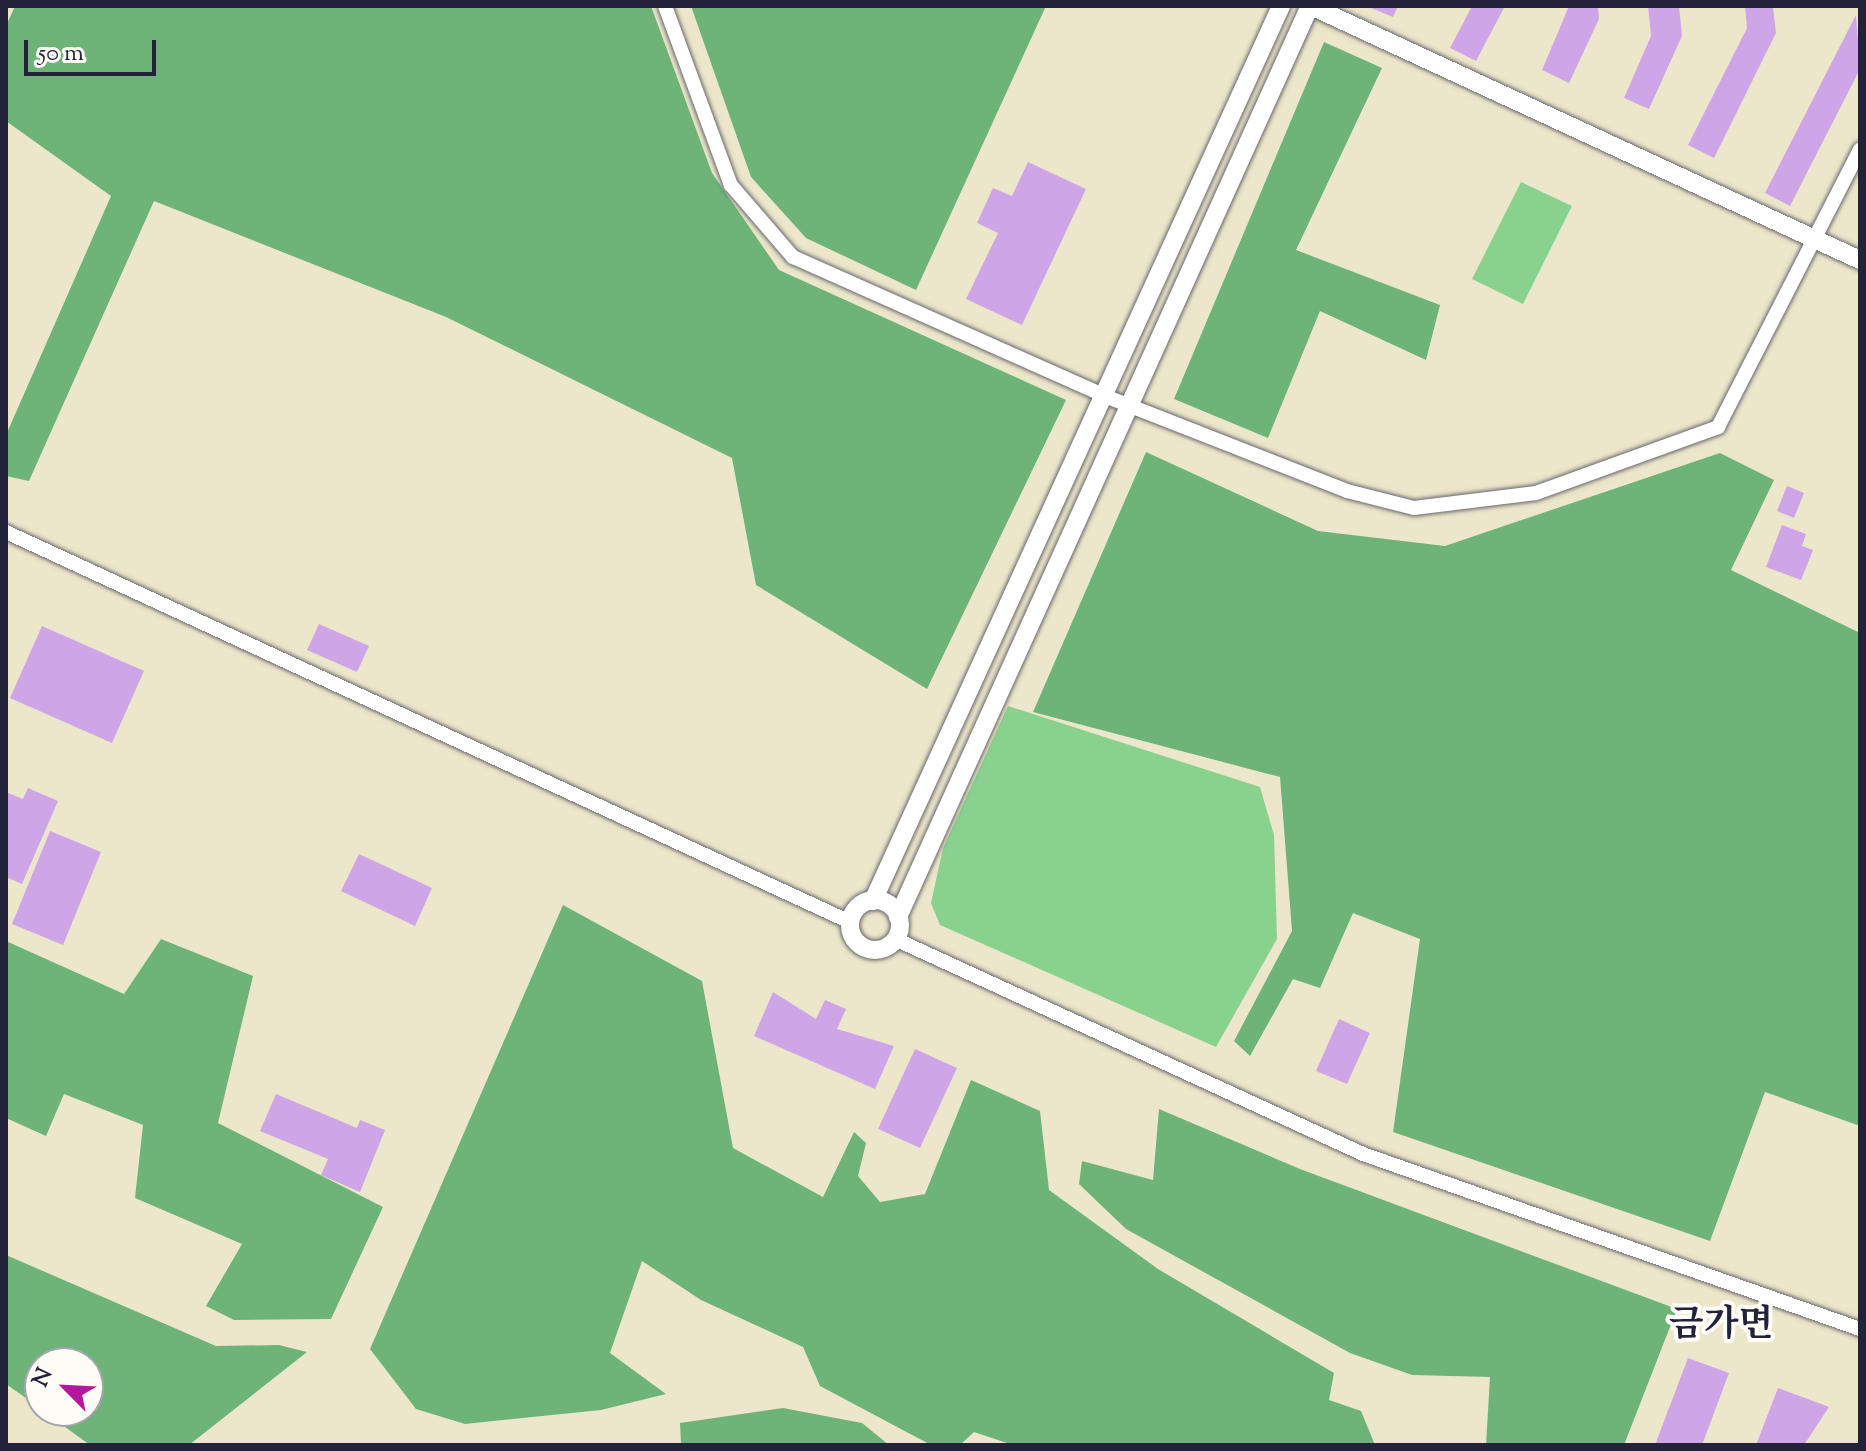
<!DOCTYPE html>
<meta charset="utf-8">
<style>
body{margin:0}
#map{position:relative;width:1866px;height:1451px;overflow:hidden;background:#ece7cb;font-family:"Sorts Mill Goudy","Noto Serif KR",serif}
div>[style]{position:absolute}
.green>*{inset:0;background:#89d28e}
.forest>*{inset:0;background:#6eb479}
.building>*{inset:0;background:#cea6e7}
.roads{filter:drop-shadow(0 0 2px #69676d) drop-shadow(0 0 2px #69676d)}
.minor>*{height:14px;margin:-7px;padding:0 7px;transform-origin:7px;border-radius:7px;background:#fff}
.tertiary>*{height:18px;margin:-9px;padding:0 9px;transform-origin:9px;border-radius:9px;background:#fff}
.tertiary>.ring{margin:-9px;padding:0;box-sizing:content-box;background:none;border:18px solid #fff;border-radius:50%}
span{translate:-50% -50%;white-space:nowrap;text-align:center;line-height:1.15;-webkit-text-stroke:8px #fdfcf7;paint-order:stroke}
.district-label{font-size:36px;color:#22223b;font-weight:700}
.frame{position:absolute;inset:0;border:8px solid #22223b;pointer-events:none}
.north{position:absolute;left:24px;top:1347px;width:80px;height:80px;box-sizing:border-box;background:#fdfcf7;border:2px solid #a5a5ac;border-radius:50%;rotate:294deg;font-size:22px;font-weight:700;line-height:32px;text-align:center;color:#22223b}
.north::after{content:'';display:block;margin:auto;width:28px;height:36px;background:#b5179e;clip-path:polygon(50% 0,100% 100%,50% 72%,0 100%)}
.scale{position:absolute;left:24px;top:40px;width:132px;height:36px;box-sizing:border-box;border:4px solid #22223b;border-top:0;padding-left:10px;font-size:24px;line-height:28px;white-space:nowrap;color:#22223b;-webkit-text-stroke:6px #fdfcf7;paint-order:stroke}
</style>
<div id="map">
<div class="green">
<i style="clip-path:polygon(1521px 182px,1572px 206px,1523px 304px,1472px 279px)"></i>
<i style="clip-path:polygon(1008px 706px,1260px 787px,1274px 835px,1277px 939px,1216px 1047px,940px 925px,931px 903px,943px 848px)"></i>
</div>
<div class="forest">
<i style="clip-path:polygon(15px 6px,651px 6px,712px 173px,779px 270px,1066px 400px,927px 689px,756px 585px,732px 458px,446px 317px,154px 201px,29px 481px,6px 476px,6px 435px,111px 196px,6px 121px,6px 26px)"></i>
<i style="clip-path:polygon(691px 6px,1046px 6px,916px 290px,806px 238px,751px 177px)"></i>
<i style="clip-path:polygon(1324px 42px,1382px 68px,1296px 250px,1440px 305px,1426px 360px,1320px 311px,1268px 438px,1174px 399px)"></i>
<i style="clip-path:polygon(1146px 452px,1318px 531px,1445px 546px,1720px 453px,1774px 480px,1731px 570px,1860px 633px,1860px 1126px,1765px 1092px,1710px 1241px,1393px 1132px,1420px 939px,1353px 913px,1320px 988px,1293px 979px,1250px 1056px,1234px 1041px,1292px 931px,1280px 777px,1033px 712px)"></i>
<i style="clip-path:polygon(563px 905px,702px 981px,733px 1148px,823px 1197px,854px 1132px,866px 1143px,858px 1176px,880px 1202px,925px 1194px,971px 1080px,1040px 1111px,1049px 1190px,1158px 1269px,1334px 1373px,1329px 1400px,1361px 1411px,1375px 1445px,1013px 1445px,974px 1432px,960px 1445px,931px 1445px,820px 1386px,803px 1347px,701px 1300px,642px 1261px,610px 1353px,666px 1394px,601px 1410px,465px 1424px,416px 1409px,370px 1349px)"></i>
<i style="clip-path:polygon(161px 939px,253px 976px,218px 1123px,383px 1207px,331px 1319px,234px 1320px,206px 1306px,242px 1244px,135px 1198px,143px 1125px,64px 1094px,46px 1136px,6px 1118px,6px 941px,124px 994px)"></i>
<i style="clip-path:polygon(1159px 1109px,1300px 1169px,1677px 1309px,1624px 1445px,1486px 1445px,1490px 1377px,1412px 1375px,1350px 1353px,1126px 1229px,1079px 1184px,1082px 1161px,1153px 1180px)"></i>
<i style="clip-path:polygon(6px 1255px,216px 1346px,279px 1345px,307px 1352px,189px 1445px,90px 1445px,43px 1411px,88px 1411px,88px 1363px,40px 1363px,40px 1408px,6px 1384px)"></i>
<i style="clip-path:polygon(783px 1408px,862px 1423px,889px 1445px,681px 1445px,680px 1423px)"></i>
</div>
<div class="building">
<i style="clip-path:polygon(1366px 6px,1398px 6px,1393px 17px)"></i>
<i style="clip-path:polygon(1472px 6px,1505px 6px,1476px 61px,1450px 48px)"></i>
<i style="clip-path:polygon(1569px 6px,1598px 6px,1599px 19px,1569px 83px,1542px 70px)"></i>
<i style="clip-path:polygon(1648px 6px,1679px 6px,1682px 36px,1649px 109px,1624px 98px,1651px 36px)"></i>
<i style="clip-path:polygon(1745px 6px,1773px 6px,1776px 33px,1714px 158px,1688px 145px,1747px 28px)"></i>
<i style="clip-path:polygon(1856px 15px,1860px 69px,1790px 206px,1765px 193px)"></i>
<i style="clip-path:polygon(1028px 162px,1086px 189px,1022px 325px,966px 299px,998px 233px,977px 223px,993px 188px,1012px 196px)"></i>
<i style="clip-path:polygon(1787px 486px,1804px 493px,1794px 518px,1777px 511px)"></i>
<i style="clip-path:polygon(1782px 525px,1806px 534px,1802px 546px,1813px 550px,1801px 580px,1766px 567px)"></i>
<i style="clip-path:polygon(319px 624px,369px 646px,357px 672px,307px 650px)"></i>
<i style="clip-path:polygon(42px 626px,144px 671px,112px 743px,10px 698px)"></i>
<i style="clip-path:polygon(28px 788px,58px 801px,22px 884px,6px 877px,6px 792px,23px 799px)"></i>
<i style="clip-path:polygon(50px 831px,101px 852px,63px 945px,12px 924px)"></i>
<i style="clip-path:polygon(359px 854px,432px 888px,415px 926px,341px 891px)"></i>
<i style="clip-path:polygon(773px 992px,816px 1019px,825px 1000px,846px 1009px,837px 1029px,894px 1046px,875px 1089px,754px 1036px)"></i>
<i style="clip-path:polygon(1339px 1019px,1370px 1033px,1347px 1084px,1316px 1071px)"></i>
<i style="clip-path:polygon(915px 1049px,957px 1068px,920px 1148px,878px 1129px)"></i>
<i style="clip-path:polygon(276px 1094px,357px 1128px,360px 1120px,385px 1130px,360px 1192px,321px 1175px,328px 1159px,260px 1131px)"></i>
<i style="clip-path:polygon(1688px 1358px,1729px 1373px,1702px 1445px,1655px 1445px)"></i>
<i style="clip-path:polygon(1778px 1388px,1829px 1407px,1804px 1445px,1756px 1445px)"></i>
</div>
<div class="roads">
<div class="minor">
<i style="left:665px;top:6px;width:191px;rotate:69.8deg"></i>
<i style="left:731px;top:185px;width:95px;rotate:49.3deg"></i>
<i style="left:793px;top:257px;width:342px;rotate:24deg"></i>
<i style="left:1105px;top:396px;width:260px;rotate:21.4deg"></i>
<i style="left:1347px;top:491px;width:69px;rotate:14.2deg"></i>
<i style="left:1414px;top:508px;width:123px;rotate:-7deg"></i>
<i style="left:1536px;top:493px;width:194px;rotate:-19.9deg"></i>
<i style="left:1718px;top:427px;width:312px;rotate:-62.9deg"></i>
<i style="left:6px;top:532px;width:930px;rotate:24.8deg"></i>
<i style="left:895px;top:939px;width:515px;rotate:24.67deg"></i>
<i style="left:1363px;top:1154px;width:527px;rotate:19.4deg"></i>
</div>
<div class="tertiary">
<i style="left:1311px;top:6px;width:605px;rotate:24.83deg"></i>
<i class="ring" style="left:850px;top:900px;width:32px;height:32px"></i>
<i style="left:873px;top:901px;width:984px;rotate:-65.49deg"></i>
<i style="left:898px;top:917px;width:1000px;rotate:-65.67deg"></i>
</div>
</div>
<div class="district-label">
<span style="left:1721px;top:1327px">금가면</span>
</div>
<div class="frame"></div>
<div class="north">N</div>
<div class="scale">50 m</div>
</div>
